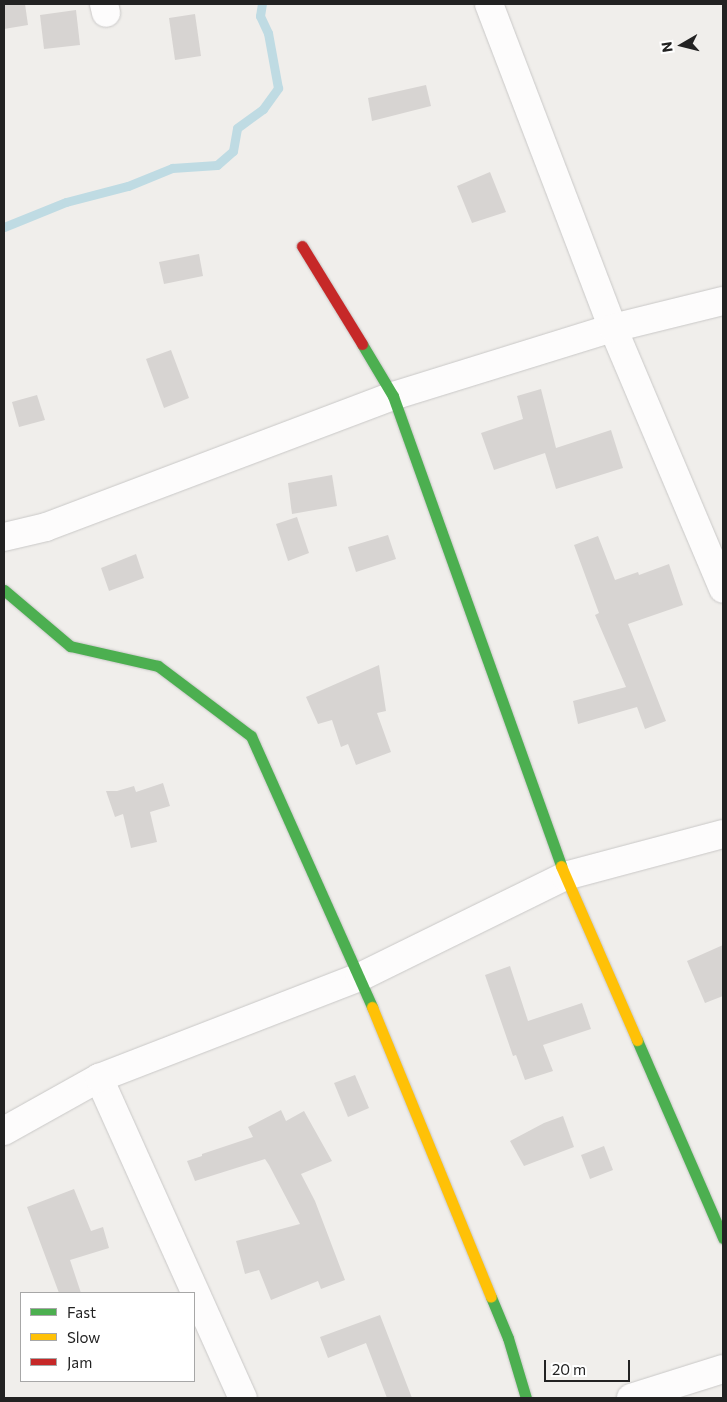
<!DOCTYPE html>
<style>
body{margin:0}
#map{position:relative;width:727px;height:1402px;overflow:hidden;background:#f0eeeb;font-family:Commissioner,sans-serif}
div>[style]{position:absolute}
.stream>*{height:9px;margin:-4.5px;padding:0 4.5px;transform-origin:4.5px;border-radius:4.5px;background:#bfdbe3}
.building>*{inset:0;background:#d7d4d2}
.roads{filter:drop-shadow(0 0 1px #c9c8c7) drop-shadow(0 0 1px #c9c8c7)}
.street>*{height:28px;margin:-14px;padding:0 14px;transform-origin:14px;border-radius:14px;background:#fdfcfc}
.fast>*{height:11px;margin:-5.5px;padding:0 5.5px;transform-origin:5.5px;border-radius:5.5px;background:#4caf50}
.slow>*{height:11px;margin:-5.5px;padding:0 5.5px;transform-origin:5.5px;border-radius:5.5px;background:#ffc107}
.jam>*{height:11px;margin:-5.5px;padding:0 5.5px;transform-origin:5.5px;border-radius:5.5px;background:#c62828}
span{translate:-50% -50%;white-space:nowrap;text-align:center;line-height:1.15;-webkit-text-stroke:5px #fff;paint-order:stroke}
.frame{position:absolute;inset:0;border:5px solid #222;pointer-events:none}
.legend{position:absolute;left:20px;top:1292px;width:175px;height:90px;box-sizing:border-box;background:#fff;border:1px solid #a7a7a7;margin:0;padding:6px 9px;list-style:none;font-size:15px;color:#222}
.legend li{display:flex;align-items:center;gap:10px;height:25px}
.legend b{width:25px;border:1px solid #a7a7a7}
.north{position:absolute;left:657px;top:20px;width:50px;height:50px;-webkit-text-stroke:4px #fff;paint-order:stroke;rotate:262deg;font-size:14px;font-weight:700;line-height:20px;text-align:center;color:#222}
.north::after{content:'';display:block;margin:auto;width:18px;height:22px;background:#222;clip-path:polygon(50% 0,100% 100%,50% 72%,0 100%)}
.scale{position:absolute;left:544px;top:1360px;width:86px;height:22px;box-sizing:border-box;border:2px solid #222;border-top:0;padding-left:6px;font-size:15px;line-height:18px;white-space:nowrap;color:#222;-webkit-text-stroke:4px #fff;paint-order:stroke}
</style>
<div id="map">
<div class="stream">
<i style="left:4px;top:227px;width:67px;rotate:-22deg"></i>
<i style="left:66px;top:202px;width:64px;rotate:-14.5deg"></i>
<i style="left:128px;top:186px;width:48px;rotate:-22.2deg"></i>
<i style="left:172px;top:168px;width:45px;rotate:-3.8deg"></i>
<i style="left:217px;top:165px;width:21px;rotate:-41deg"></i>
<i style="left:233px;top:151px;width:23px;rotate:-80deg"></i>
<i style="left:237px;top:128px;width:32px;rotate:-36deg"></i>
<i style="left:263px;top:109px;width:26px;rotate:-54deg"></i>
<i style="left:278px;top:88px;width:56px;rotate:-100.3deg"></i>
<i style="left:268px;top:33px;width:19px;rotate:-115deg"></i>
<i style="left:260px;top:16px;width:12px;rotate:-81deg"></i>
</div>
<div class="building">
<i style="clip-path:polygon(4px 4px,25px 4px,28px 25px,4px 29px)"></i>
<i style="clip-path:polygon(76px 10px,80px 45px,44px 49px,40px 15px)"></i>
<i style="clip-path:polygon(195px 14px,201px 56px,175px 60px,169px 18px)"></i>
<i style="clip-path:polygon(426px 85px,431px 106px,372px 121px,368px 98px)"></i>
<i style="clip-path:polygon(490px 172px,506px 212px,472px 223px,457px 186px)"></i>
<i style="clip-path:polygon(199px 254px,203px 276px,164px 284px,159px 262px)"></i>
<i style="clip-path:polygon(171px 350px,189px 398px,164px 408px,146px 359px)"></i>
<i style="clip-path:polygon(541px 389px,556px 448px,611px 430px,623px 468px,556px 489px,545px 453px,494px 470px,481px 433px,523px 419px,517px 396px)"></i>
<i style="clip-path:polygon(37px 395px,45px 420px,19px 427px,12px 402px)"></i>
<i style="clip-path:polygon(332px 475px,337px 506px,292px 514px,288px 483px)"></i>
<i style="clip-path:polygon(297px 517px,309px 553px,288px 561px,276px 524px)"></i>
<i style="clip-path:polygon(388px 535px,396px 559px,356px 572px,348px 547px)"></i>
<i style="clip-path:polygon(598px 536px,615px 580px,638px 572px,639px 575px,669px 564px,683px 605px,628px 624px,666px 721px,645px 729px,637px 707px,578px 724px,573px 701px,626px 687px,595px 615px,599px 613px,574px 545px)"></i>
<i style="clip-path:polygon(136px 554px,144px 578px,109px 591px,101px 568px)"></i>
<i style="clip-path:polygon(379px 665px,386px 711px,377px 713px,391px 752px,356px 765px,348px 744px,341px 747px,332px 720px,318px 724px,306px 697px)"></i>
<i style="clip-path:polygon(163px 783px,170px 806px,150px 812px,157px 842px,131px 848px,123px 814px,115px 817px,106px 791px,117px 791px,134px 786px,136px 792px)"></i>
<i style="clip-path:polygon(723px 945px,723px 996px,705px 1003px,687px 961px)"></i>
<i style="clip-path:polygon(510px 966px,528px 1021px,582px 1003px,591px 1029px,543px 1045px,553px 1071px,525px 1080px,516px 1055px,513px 1056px,485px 975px)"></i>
<i style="clip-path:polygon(355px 1075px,369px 1108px,348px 1117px,334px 1083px)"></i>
<i style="clip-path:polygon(281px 1110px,286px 1121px,304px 1111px,332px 1161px,301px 1174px,315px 1201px,345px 1280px,321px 1289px,318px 1281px,271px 1300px,259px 1270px,245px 1274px,236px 1241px,300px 1224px,269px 1165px,265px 1159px,195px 1181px,187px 1161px,202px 1156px,202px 1154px,253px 1137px,248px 1127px)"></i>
<i style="clip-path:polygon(563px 1116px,574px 1147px,524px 1166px,510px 1141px,544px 1123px)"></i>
<i style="clip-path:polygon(604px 1146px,613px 1170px,590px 1179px,581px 1155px)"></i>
<i style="clip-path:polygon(74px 1189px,91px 1231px,103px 1227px,109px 1248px,70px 1260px,81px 1293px,59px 1293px,27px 1207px)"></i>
<i style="clip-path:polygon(380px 1315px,412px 1398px,387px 1398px,366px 1343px,328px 1358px,320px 1337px)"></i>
</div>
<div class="roads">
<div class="street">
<i style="left:104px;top:4px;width:9px;rotate:77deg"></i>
<i style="left:489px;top:4px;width:347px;rotate:69.1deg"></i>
<i style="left:613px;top:328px;width:283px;rotate:67.1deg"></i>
<i style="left:4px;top:537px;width:43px;rotate:-13.4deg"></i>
<i style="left:46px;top:527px;width:371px;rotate:-20.7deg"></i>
<i style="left:393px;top:396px;width:230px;rotate:-17.2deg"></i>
<i style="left:613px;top:328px;width:113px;rotate:-13.8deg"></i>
<i style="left:99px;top:1078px;width:351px;rotate:65.8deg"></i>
<i style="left:4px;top:1131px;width:109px;rotate:-29.2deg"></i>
<i style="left:99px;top:1078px;width:280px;rotate:-21.2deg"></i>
<i style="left:360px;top:977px;width:229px;rotate:-26.2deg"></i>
<i style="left:565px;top:876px;width:163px;rotate:-14.9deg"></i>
<i style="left:631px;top:1398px;width:96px;rotate:-17.5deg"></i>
</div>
<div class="fast">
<i style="left:362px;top:344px;width:61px;rotate:59.2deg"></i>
<i style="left:393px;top:396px;width:499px;rotate:70.3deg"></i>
<i style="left:4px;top:590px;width:87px;rotate:40.3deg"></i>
<i style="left:70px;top:646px;width:90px;rotate:12.8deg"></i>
<i style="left:158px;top:666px;width:116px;rotate:37deg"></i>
<i style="left:251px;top:736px;width:297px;rotate:65.9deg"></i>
<i style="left:637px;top:1040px;width:216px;rotate:66.5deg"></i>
<i style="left:491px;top:1297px;width:44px;rotate:67.5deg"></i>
<i style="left:508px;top:1338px;width:63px;rotate:73.3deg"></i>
</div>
<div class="slow">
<i style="left:561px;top:866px;width:190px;rotate:66.4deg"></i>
<i style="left:372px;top:1007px;width:313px;rotate:67.7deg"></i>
</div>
<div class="jam">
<i style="left:302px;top:246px;width:115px;rotate:58.5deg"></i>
</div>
</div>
<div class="frame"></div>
<ul class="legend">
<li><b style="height:6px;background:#4caf50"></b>Fast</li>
<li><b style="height:6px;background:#ffc107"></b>Slow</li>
<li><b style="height:6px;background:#c62828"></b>Jam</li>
</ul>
<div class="north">N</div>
<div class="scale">20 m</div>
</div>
